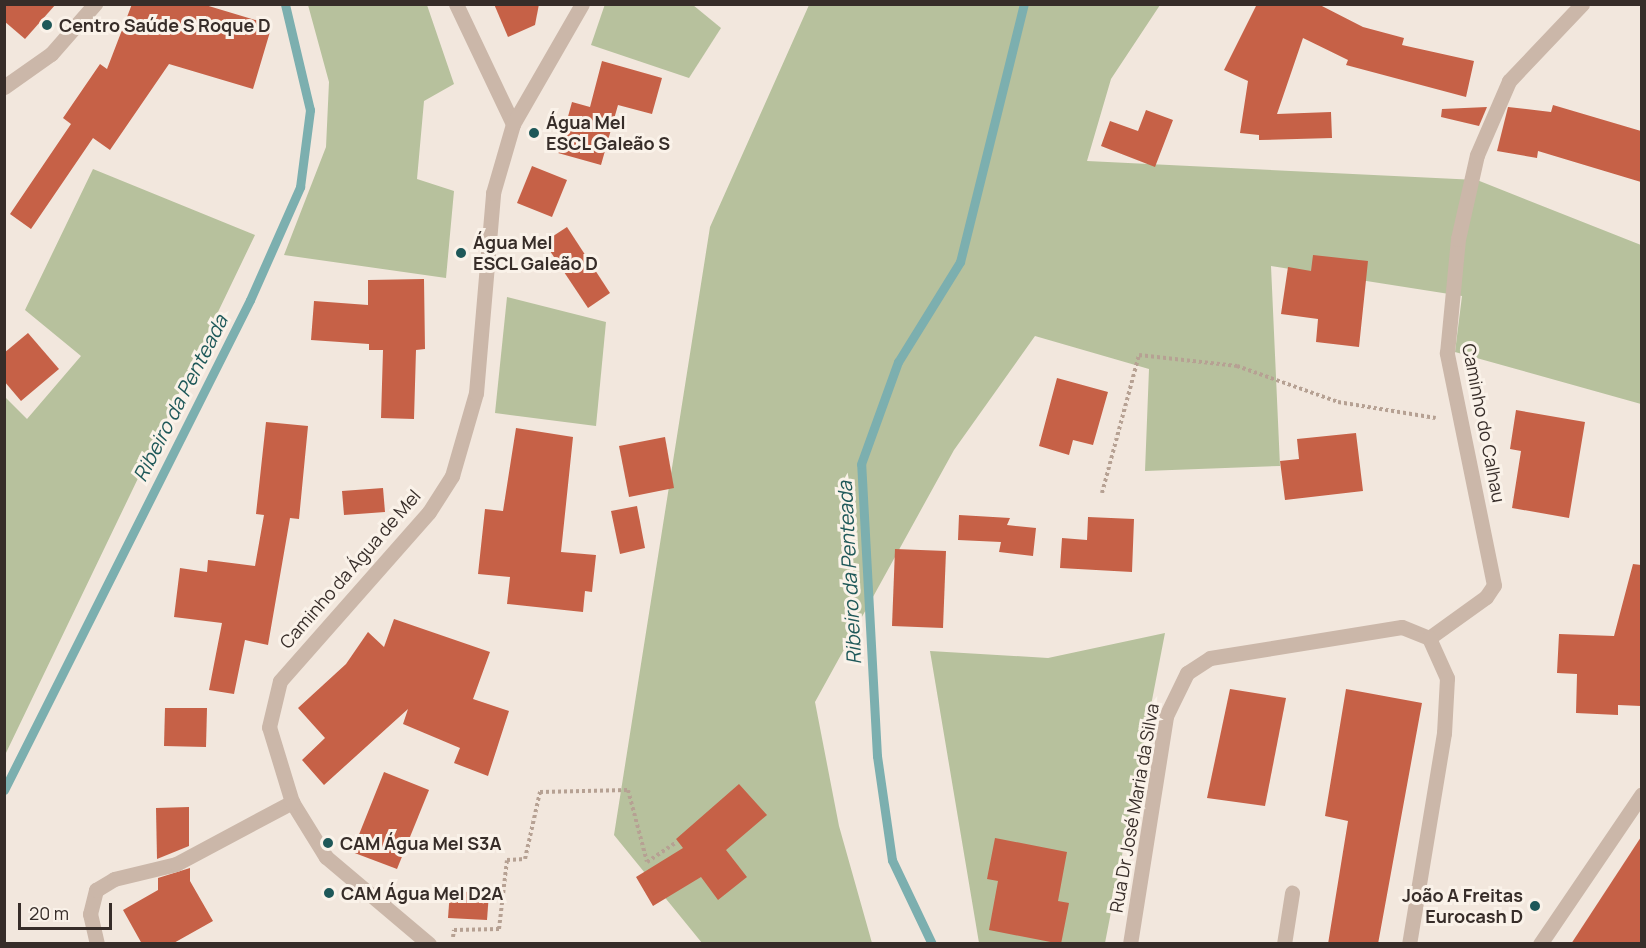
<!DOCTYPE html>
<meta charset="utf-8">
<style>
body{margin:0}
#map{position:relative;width:1646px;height:948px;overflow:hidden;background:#f2e7dd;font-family:Manrope,sans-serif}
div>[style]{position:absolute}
.green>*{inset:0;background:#b7c19d}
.stream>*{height:9px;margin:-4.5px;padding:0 4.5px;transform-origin:4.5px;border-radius:4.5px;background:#7cafaf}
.building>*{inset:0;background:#c66147}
.path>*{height:4px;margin-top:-2px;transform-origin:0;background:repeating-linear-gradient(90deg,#b6a193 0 3px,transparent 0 6px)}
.minor>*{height:15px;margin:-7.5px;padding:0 7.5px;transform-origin:7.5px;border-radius:7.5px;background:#cbb7a9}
.dots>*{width:16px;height:16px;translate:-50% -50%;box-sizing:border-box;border:3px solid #faf2e9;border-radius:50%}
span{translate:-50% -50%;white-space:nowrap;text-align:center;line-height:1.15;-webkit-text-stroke:6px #faf2e9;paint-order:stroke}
.poi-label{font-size:18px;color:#372d29;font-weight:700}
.left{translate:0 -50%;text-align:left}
.right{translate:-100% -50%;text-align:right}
.street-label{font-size:18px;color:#372d29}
.water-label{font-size:20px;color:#1e5859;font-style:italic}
.frame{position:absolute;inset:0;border:6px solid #372d29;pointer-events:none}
.scale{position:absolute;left:18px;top:903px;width:94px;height:27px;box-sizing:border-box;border:3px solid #372d29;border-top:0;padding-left:8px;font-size:18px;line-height:21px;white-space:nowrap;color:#372d29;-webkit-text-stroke:4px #faf2e9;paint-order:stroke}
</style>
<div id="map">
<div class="green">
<i style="clip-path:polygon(605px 4px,693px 5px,721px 28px,689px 78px,591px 45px)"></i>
<i style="clip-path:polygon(308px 5px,427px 5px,454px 84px,424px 101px,417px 179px,454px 191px,446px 278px,284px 255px,326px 147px,329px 82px)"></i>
<i style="clip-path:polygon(809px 5px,1160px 5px,1111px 79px,1087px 161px,1477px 180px,1641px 245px,1641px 404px,1455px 352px,1462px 296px,1271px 266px,1280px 466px,1145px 471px,1149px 369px,1035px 336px,954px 450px,815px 702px,839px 826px,872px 943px,702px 943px,614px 835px,710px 227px)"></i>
<i style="clip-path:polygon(93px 169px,255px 235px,5px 755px,5px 397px,27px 419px,81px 356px,25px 310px)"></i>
<i style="clip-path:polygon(507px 297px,606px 322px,596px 426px,495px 413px)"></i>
<i style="clip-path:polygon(1165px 633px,1105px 943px,979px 943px,930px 651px,1048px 658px)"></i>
</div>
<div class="stream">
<i style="left:4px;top:790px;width:548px;rotate:-63.34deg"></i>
<i style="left:250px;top:300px;width:124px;rotate:-66.1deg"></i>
<i style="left:300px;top:187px;width:78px;rotate:-82.6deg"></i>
<i style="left:310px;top:110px;width:109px;rotate:-103.3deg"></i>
<i style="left:932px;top:944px;width:93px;rotate:-115.5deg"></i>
<i style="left:892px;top:860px;width:105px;rotate:-98.2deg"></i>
<i style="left:877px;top:756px;width:292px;rotate:-93.1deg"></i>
<i style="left:861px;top:464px;width:109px;rotate:-70.1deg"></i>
<i style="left:898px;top:362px;width:118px;rotate:-58.2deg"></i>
<i style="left:960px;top:262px;width:266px;rotate:-76.1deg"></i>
</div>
<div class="building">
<i style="clip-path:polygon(4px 4px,56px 4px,25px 39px,4px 21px)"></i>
<i style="clip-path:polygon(132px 4px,202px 4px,272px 25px,253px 89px,169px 64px,110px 150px,93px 138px,31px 229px,10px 214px,71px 124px,63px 118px,100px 64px,107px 69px)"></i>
<i style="clip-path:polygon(494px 4px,539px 4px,535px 25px,508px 37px)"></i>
<i style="clip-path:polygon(1257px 4px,1318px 4px,1363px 27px,1404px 38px,1402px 45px,1474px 61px,1466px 97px,1346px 65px,1348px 60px,1303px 38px,1277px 114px,1331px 112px,1332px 138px,1259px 140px,1259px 135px,1240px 133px,1248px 81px,1224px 70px)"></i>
<i style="clip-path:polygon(602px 61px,662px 78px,652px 114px,618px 105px,601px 165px,558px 153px,572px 102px,590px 107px)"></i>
<i style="clip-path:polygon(1553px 105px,1641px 131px,1641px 182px,1538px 151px,1537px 158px,1497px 151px,1508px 107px,1551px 112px)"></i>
<i style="clip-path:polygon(1487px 107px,1479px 126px,1441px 117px,1442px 109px)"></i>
<i style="clip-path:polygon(1146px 110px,1173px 120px,1155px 167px,1101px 146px,1110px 121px,1138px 131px)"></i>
<i style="clip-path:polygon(532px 166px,567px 180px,552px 217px,517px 203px)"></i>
<i style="clip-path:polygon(567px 227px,610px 293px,588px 308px,544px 242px)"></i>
<i style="clip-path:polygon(1313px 255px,1368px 261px,1359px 347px,1316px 342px,1318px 319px,1281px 314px,1288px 267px,1311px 271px)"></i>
<i style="clip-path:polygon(424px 279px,425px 349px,416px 350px,414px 419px,381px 418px,383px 350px,369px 350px,369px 344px,311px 340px,314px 301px,368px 305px,368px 280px)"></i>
<i style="clip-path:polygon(28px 333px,59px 369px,21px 401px,4px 381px,4px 353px)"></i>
<i style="clip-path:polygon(1057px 378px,1108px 392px,1093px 445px,1073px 440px,1069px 455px,1039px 446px)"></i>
<i style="clip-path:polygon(1516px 410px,1585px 422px,1569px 518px,1512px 508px,1521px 451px,1510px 449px)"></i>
<i style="clip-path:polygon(266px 422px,308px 426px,299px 519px,290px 518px,268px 645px,245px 640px,234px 694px,209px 690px,222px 623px,174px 617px,180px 568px,207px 572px,208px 560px,255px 566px,264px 515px,256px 514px)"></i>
<i style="clip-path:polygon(516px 428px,573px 437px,561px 552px,596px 555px,592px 592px,585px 591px,583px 612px,507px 604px,510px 577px,478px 574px,485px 509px,503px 511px)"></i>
<i style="clip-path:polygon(1356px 433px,1363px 491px,1285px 500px,1280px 461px,1299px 459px,1297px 439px)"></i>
<i style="clip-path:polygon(665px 437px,674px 488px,629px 497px,619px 446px)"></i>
<i style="clip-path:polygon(383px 488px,385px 512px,344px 515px,342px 491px)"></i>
<i style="clip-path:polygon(637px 506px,645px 548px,620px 554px,611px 511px)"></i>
<i style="clip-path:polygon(959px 515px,1010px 518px,1007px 525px,1036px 528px,1033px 556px,999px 552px,1001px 542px,958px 540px)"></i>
<i style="clip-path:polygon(1088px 517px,1134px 519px,1132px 572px,1060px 568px,1062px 538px,1087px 540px)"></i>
<i style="clip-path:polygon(895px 549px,946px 551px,943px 628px,892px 626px)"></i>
<i style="clip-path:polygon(1633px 564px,1641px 565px,1641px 706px,1618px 705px,1618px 715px,1576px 713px,1577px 674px,1557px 673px,1559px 634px,1614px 636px)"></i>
<i style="clip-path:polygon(394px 619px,490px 652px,473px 699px,509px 711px,488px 776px,454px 763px,460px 748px,403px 724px,408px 709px,324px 785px,302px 760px,325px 738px,298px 708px,346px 664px,368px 632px,384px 647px)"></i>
<i style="clip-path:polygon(1230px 689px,1286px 698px,1265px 806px,1207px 798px)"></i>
<i style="clip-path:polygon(1346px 689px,1422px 703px,1378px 944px,1328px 944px,1348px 821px,1325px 816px)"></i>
<i style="clip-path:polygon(165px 708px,207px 708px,206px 747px,164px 746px)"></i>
<i style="clip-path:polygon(384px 772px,429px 790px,397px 869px,352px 852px)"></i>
<i style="clip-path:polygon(739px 784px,767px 815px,726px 850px,747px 877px,718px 900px,701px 877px,653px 906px,636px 877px,683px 848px,676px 839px)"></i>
<i style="clip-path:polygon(189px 807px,189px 846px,157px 859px,156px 808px)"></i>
<i style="clip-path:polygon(1641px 837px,1641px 944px,1571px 944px)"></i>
<i style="clip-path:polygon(995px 838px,1067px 852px,1058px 901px,1069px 903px,1061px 944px,989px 930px,998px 881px,987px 879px)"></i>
<i style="clip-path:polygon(190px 868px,190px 881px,213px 921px,172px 944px,142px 944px,123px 910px,158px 890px,158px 878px)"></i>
<i style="clip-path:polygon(450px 891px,489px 893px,487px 920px,448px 918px)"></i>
</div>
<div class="path">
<i style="left:1102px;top:493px;width:143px;rotate:-75deg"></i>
<i style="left:1139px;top:355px;width:99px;rotate:6.4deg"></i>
<i style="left:1237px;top:366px;width:107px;rotate:19.6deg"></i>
<i style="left:1338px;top:402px;width:99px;rotate:9.3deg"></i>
<i style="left:453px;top:937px;width:7px;rotate:-82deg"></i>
<i style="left:454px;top:930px;width:45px;rotate:-1.3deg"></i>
<i style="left:499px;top:929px;width:69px;rotate:-83.4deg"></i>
<i style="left:507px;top:860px;width:18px;rotate:-3deg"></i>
<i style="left:525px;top:859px;width:69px;rotate:-77.4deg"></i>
<i style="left:540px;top:792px;width:88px;rotate:-1.3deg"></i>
<i style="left:628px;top:790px;width:74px;rotate:75.2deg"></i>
<i style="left:647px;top:862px;width:34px;rotate:-34deg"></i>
</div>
<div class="minor">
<i style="left:456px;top:4px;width:133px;rotate:64.6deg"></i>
<i style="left:4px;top:87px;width:57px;rotate:-35.1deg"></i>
<i style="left:51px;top:54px;width:67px;rotate:-48.7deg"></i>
<i style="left:1429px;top:638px;width:70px;rotate:-35.7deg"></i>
<i style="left:1486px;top:597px;width:14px;rotate:-56deg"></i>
<i style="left:1494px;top:585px;width:237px;rotate:-101.5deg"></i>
<i style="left:1447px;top:353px;width:115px;rotate:-84.5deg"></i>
<i style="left:1458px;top:239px;width:86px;rotate:-77.3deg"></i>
<i style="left:1477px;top:155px;width:81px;rotate:-66.6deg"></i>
<i style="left:1509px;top:81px;width:106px;rotate:-46.5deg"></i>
<i style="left:97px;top:944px;width:31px;rotate:-103deg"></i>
<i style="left:90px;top:914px;width:25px;rotate:-76deg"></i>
<i style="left:96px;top:890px;width:21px;rotate:-31deg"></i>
<i style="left:114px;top:879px;width:64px;rotate:-13.6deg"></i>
<i style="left:176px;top:864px;width:132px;rotate:-28.1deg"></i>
<i style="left:429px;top:944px;width:135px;rotate:-139.8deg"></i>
<i style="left:326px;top:857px;width:65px;rotate:-121.7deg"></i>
<i style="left:292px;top:802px;width:78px;rotate:-107deg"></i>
<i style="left:269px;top:727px;width:47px;rotate:-76.6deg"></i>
<i style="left:280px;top:681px;width:225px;rotate:-48.6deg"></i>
<i style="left:429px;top:512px;width:43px;rotate:-57.4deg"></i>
<i style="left:452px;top:476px;width:86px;rotate:-73.9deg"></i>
<i style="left:476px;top:393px;width:201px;rotate:-85.1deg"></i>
<i style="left:493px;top:193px;width:72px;rotate:-73.8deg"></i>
<i style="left:513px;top:124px;width:138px;rotate:-60.1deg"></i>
<i style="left:1130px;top:944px;width:231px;rotate:-81deg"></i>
<i style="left:1166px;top:716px;width:48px;rotate:-64deg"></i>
<i style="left:1187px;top:673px;width:27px;rotate:-33deg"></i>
<i style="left:1210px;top:658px;width:194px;rotate:-9.2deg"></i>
<i style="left:1402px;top:627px;width:29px;rotate:22deg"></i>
<i style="left:1429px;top:638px;width:44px;rotate:65.8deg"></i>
<i style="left:1447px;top:678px;width:55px;rotate:93.1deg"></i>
<i style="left:1444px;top:733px;width:214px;rotate:99.4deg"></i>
<i style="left:1284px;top:944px;width:52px;rotate:-81.1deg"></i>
<i style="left:1540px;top:944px;width:181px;rotate:-55.8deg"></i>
</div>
<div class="dots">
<i style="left:47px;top:25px;background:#1e5859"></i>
<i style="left:534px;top:133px;background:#1e5859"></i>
<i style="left:461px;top:253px;background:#1e5859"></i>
<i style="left:328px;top:843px;background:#1e5859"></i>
<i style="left:329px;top:893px;background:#1e5859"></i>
<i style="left:1535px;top:906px;background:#1e5859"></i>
</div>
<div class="poi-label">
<span class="left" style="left:59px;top:25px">Centro Saúde S Roque D</span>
<span class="left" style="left:546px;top:133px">Água Mel<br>ESCL Galeão S</span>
<span class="left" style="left:473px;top:253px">Água Mel<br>ESCL Galeão D</span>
<span class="left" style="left:340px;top:843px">CAM Água Mel S3A</span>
<span class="left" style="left:341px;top:893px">CAM Água Mel D2A</span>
<span class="right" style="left:1523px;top:906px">João A Freitas<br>Eurocash D</span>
</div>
<div class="street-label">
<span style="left:1484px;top:423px;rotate:79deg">Caminho do Calhau</span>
<span style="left:350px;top:569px;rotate:-49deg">Caminho da Água de Mel</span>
<span style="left:1134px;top:808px;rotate:-80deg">Rua Dr José Maria da Silva</span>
</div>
<div class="water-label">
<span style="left:180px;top:398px;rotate:-63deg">Ribeiro da Penteada</span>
<span style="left:849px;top:573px;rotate:-93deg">Ribeiro da Penteada</span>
</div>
<div class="frame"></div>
<div class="scale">20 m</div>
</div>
